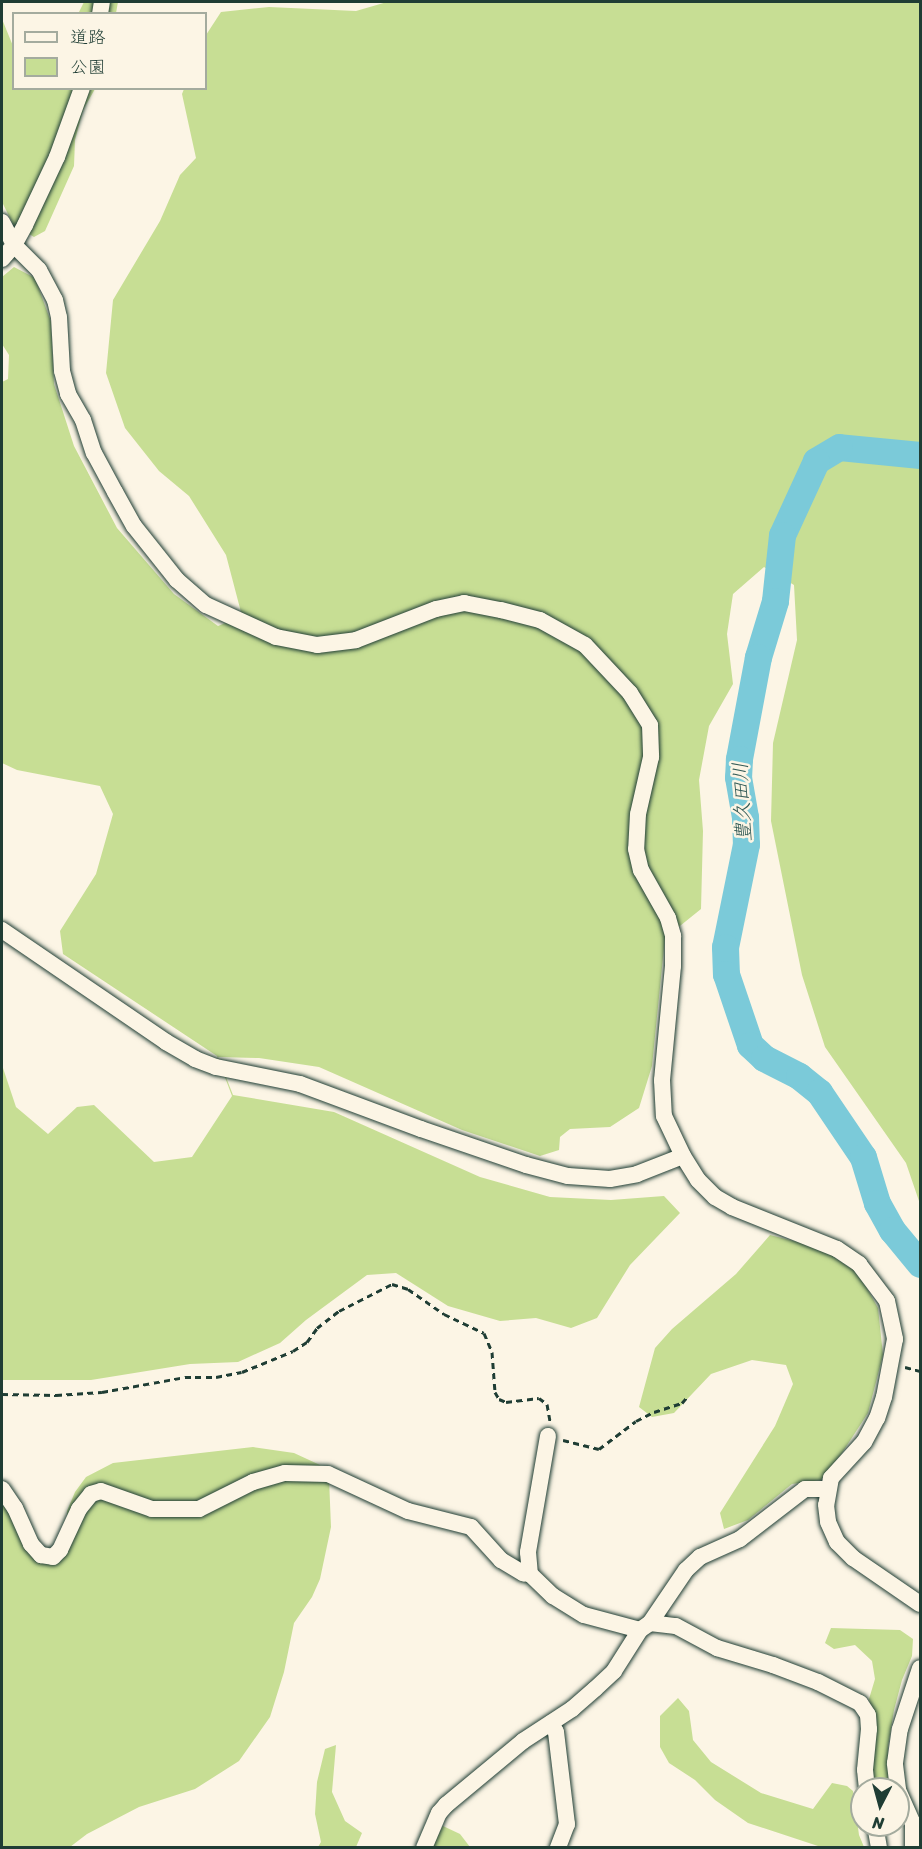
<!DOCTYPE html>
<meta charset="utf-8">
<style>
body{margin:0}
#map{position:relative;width:922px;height:1849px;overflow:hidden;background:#fcf5e5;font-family:Sriracha,"Klee One",sans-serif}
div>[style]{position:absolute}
.green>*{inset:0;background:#c7de94}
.river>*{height:27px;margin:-13.5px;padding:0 13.5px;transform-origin:13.5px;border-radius:13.5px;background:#7bcad9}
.path>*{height:3px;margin-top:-1.5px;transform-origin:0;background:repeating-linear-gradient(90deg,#1f3d34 0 6px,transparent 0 10.5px)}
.roads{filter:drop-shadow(0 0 2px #1f3d34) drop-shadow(0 0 2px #1f3d34)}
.street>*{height:16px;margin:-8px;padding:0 8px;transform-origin:8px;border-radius:8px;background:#fcf5e5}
span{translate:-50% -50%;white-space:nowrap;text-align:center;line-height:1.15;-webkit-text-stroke:5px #fcf5e5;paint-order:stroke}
.water-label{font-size:20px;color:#315955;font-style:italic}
.frame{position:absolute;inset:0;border:3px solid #1f3d34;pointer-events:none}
.legend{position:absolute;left:12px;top:12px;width:195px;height:78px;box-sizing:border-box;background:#fcf5e5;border:2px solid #a4ab9e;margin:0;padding:8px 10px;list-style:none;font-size:18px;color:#1f3d34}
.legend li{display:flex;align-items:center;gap:12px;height:30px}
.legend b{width:30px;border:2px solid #a4ab9e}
.north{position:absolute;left:850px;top:1777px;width:60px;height:60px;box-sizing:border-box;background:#fcf5e5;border:2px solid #a4ab9e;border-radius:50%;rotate:186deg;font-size:16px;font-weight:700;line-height:24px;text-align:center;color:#1f3d34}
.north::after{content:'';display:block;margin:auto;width:21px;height:27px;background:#1f3d34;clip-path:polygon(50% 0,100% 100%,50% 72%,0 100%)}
</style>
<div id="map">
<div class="green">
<i style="clip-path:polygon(84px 2px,118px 2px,116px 13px,78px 14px)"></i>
<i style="clip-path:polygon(387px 2px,920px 2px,920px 1204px,906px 1163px,825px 1047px,802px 975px,771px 821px,773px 743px,797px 640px,794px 585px,764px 567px,733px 594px,727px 634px,733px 684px,709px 726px,699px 780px,703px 831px,701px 909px,665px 938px,652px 1066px,639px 1108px,610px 1127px,570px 1129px,560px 1137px,559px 1150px,540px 1156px,462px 1130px,319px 1067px,259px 1058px,218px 1057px,233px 1095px,334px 1112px,480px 1177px,550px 1197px,611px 1200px,664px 1196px,680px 1213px,630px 1265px,597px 1318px,571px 1328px,536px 1318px,500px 1321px,448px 1306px,396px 1273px,367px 1275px,306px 1320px,280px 1343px,238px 1362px,190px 1364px,91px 1380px,2px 1380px,2px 1037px,3px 1068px,16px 1107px,48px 1134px,77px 1107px,94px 1105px,154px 1162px,192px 1157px,232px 1096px,217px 1056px,63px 954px,60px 931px,96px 874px,113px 814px,100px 786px,17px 770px,2px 763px,2px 382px,8px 379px,9px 355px,2px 344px,2px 277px,14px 267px,35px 278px,51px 322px,54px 384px,74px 446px,117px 528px,174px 594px,218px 626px,242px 616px,226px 555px,189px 496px,159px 471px,125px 428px,106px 373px,113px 300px,160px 221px,180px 175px,196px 158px,182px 94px,184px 89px,206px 88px,206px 35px,221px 12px,269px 7px,356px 11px)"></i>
<i style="clip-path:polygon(2px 19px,13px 46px,14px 88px,95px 89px,83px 110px,75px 140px,74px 166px,45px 231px,34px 237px,13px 224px,2px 202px)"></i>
<i style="clip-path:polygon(770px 1235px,821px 1248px,859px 1274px,878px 1308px,883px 1355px,868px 1413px,842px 1453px,821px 1480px,792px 1484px,748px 1520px,724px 1529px,720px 1513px,775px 1426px,793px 1384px,786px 1365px,752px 1360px,711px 1374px,674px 1413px,652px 1417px,639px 1407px,655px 1348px,672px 1329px,736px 1274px)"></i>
<i style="clip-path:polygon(253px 1447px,294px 1453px,320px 1465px,329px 1478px,331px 1527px,320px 1579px,312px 1597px,294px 1623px,284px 1672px,270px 1717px,239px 1761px,195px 1789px,139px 1807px,87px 1834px,70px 1847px,2px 1847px,2px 1500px,34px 1555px,66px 1547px,67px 1511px,75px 1492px,86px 1477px,113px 1463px)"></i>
<i style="clip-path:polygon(831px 1628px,900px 1630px,913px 1639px,912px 1656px,902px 1680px,894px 1710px,888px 1747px,888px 1789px,873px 1789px,870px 1759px,875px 1725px,869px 1699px,875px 1679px,872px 1661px,855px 1645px,834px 1649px,825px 1643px)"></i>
<i style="clip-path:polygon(678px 1698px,689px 1711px,693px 1740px,711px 1762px,761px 1793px,813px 1809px,832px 1783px,847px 1786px,853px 1791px,859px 1835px,864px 1847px,821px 1847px,748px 1823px,715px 1800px,695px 1780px,669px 1763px,660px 1747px,660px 1716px)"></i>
<i style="clip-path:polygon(336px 1745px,332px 1792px,345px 1821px,362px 1833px,356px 1847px,318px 1847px,321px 1842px,315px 1814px,317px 1782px,325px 1749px)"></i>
<i style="clip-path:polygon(443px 1826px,460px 1834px,470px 1847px,431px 1848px)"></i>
</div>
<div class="river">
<i style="left:920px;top:455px;width:81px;rotate:-174.4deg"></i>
<i style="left:839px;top:447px;width:27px;rotate:149deg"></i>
<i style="left:816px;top:461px;width:81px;rotate:114.7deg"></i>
<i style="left:782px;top:535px;width:66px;rotate:96.1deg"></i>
<i style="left:775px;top:601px;width:59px;rotate:106.9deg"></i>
<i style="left:758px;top:657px;width:104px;rotate:100.6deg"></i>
<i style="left:739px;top:759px;width:18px;rotate:93deg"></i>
<i style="left:738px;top:777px;width:41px;rotate:80.1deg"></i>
<i style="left:745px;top:817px;width:27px;rotate:88deg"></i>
<i style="left:746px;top:844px;width:105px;rotate:101.5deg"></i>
<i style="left:725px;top:947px;width:27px;rotate:88deg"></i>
<i style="left:726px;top:974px;width:75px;rotate:71.3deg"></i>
<i style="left:750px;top:1045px;width:19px;rotate:43deg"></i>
<i style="left:764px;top:1058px;width:39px;rotate:27deg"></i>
<i style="left:799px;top:1076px;width:26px;rotate:39deg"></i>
<i style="left:819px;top:1092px;width:78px;rotate:55.9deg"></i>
<i style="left:863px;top:1157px;width:48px;rotate:73.1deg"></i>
<i style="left:877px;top:1203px;width:31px;rotate:61deg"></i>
<i style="left:892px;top:1230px;width:44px;rotate:50.5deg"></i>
</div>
<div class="path">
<i style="left:905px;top:1367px;width:16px;rotate:15deg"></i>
<i style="left:2px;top:1394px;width:54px;rotate:1.1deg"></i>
<i style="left:56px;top:1395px;width:46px;rotate:-3.7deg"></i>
<i style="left:102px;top:1392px;width:84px;rotate:-10.2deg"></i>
<i style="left:185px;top:1377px;width:31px"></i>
<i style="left:216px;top:1377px;width:26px;rotate:-11deg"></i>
<i style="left:242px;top:1372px;width:55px;rotate:-22.4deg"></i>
<i style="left:293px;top:1351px;width:17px;rotate:-33deg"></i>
<i style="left:307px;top:1342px;width:17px;rotate:-54deg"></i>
<i style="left:317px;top:1328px;width:28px;rotate:-38deg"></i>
<i style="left:339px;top:1311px;width:59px;rotate:-27deg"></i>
<i style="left:392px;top:1284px;width:17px;rotate:17deg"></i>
<i style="left:408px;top:1289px;width:44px;rotate:34.8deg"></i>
<i style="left:444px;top:1314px;width:44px;rotate:25.4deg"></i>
<i style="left:484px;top:1333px;width:21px;rotate:67deg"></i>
<i style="left:492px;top:1352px;width:40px;rotate:85.7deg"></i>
<i style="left:495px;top:1392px;width:8px;rotate:60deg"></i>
<i style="left:499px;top:1399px;width:8px;rotate:23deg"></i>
<i style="left:506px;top:1402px;width:33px;rotate:-7deg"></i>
<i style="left:539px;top:1398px;width:10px;rotate:37deg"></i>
<i style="left:547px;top:1404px;width:17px;rotate:80deg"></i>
<i style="left:563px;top:1440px;width:37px;rotate:14deg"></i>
<i style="left:599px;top:1449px;width:46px;rotate:-37.1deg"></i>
<i style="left:636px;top:1421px;width:20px;rotate:-27deg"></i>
<i style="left:654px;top:1412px;width:29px;rotate:-18deg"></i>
<i style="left:682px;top:1403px;width:8px;rotate:-50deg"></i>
</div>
<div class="roads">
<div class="street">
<i style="left:100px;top:14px;width:12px;rotate:-81deg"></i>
<i style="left:2px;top:222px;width:26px;rotate:62deg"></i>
<i style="left:14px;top:245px;width:35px;rotate:45deg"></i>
<i style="left:39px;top:270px;width:34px;rotate:62deg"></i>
<i style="left:55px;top:300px;width:17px;rotate:77deg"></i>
<i style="left:59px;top:317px;width:54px;rotate:86.8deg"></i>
<i style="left:62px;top:371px;width:24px;rotate:75deg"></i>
<i style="left:68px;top:394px;width:30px;rotate:60deg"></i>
<i style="left:83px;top:420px;width:35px;rotate:72deg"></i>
<i style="left:94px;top:453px;width:44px;rotate:61.7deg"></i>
<i style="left:115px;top:492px;width:39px;rotate:61deg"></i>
<i style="left:134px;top:526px;width:69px;rotate:51.5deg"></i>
<i style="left:177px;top:580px;width:38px;rotate:41deg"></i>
<i style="left:206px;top:605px;width:77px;rotate:24.6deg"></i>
<i style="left:276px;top:637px;width:42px;rotate:11deg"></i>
<i style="left:317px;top:645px;width:39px;rotate:-7deg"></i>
<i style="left:356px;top:640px;width:86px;rotate:-21.2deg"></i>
<i style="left:436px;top:609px;width:29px;rotate:-12deg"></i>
<i style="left:464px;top:603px;width:38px;rotate:11deg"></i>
<i style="left:501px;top:610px;width:40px;rotate:14.4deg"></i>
<i style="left:540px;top:620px;width:51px;rotate:29.1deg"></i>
<i style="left:585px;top:645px;width:66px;rotate:46.8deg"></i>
<i style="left:630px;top:693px;width:38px;rotate:58deg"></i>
<i style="left:650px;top:725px;width:32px;rotate:88deg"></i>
<i style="left:651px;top:757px;width:58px;rotate:102.8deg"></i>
<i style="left:638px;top:814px;width:35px;rotate:93deg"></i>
<i style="left:636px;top:849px;width:22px;rotate:77deg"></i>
<i style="left:641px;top:870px;width:55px;rotate:60.6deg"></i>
<i style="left:668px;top:918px;width:19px;rotate:74deg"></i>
<i style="left:673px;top:936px;width:30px;rotate:90deg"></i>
<i style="left:673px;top:966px;width:115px;rotate:95.5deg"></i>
<i style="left:662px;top:1080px;width:36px;rotate:87deg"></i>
<i style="left:664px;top:1116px;width:44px;rotate:64.6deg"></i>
<i style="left:683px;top:1156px;width:28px;rotate:58deg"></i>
<i style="left:698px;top:1180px;width:24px;rotate:45deg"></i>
<i style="left:715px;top:1197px;width:20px;rotate:30deg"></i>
<i style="left:732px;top:1207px;width:113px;rotate:21.8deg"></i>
<i style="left:837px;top:1249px;width:27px;rotate:34deg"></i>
<i style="left:859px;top:1264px;width:46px;rotate:52.9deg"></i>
<i style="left:887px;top:1301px;width:39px;rotate:78deg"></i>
<i style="left:895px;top:1339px;width:59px;rotate:100.7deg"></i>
<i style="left:884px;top:1397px;width:22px;rotate:108deg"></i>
<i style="left:877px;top:1418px;width:27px;rotate:118deg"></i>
<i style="left:864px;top:1442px;width:49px;rotate:132.5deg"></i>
<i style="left:831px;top:1478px;width:27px;rotate:100deg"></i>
<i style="left:826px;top:1505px;width:17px;rotate:83deg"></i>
<i style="left:828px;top:1522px;width:22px;rotate:66deg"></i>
<i style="left:837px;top:1542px;width:23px;rotate:45deg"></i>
<i style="left:853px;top:1558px;width:81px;rotate:34.5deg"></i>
<i style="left:2px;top:259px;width:18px;rotate:-49deg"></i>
<i style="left:14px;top:245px;width:23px;rotate:-61deg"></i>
<i style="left:25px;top:225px;width:75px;rotate:-64.8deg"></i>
<i style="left:57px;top:157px;width:73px;rotate:-70.1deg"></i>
<i style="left:2px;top:930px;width:199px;rotate:34.3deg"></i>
<i style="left:166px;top:1042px;width:34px;rotate:30deg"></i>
<i style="left:195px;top:1059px;width:22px;rotate:21deg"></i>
<i style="left:216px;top:1067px;width:86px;rotate:11.4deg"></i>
<i style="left:300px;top:1084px;width:129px;rotate:20.4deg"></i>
<i style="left:421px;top:1129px;width:111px;rotate:18.9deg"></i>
<i style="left:526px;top:1165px;width:43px;rotate:14.7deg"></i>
<i style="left:568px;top:1176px;width:42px;rotate:4.1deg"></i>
<i style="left:610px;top:1179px;width:27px;rotate:-10deg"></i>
<i style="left:637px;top:1174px;width:49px;rotate:-21.4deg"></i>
<i style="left:548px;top:1436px;width:118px;rotate:99.8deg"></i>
<i style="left:528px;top:1552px;width:22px;rotate:85deg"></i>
<i style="left:530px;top:1574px;width:32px;rotate:44deg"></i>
<i style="left:553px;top:1596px;width:36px;rotate:32deg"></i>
<i style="left:584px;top:1615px;width:58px;rotate:15deg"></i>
<i style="left:2px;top:1489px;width:23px;rotate:56deg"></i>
<i style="left:15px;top:1508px;width:39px;rotate:66deg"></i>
<i style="left:31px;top:1544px;width:15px;rotate:48deg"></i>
<i style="left:41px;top:1555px;width:12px;rotate:9deg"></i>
<i style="left:53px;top:1557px;width:10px;rotate:-45deg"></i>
<i style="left:60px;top:1550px;width:45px;rotate:-65.1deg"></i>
<i style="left:79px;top:1509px;width:19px;rotate:-51deg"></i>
<i style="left:91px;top:1494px;width:10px;rotate:-17deg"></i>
<i style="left:101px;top:1491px;width:54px;rotate:19.4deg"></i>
<i style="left:152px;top:1509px;width:47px"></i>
<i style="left:199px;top:1509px;width:60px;rotate:-26.6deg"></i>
<i style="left:253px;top:1482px;width:33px;rotate:-16deg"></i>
<i style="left:285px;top:1473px;width:43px;rotate:1.3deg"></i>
<i style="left:328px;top:1474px;width:88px;rotate:24.8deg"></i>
<i style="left:408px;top:1511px;width:65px;rotate:14.3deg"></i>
<i style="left:471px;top:1527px;width:45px;rotate:47.7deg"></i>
<i style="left:501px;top:1560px;width:26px;rotate:31deg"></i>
<i style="left:523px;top:1573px;width:7px;rotate:8deg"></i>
<i style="left:650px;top:1623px;width:64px;rotate:-55.8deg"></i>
<i style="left:686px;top:1570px;width:19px;rotate:-43deg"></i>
<i style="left:700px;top:1557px;width:44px;rotate:-24.2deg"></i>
<i style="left:740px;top:1539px;width:82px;rotate:-37.6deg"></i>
<i style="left:805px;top:1489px;width:23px"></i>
<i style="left:551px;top:1723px;width:10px;rotate:61deg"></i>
<i style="left:556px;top:1732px;width:93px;rotate:83.2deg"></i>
<i style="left:567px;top:1824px;width:26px;rotate:111deg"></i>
<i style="left:898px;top:1789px;width:26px;rotate:-97deg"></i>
<i style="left:895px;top:1763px;width:34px;rotate:-82deg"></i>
<i style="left:900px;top:1729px;width:64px;rotate:-71.8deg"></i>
<i style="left:898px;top:1790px;width:36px;rotate:66deg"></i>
<i style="left:913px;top:1823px;width:25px;rotate:90deg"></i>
<i style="left:875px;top:1825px;width:23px;rotate:80deg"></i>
<i style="left:424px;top:1848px;width:38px;rotate:-67deg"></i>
<i style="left:439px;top:1813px;width:11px;rotate:-49deg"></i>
<i style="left:446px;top:1805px;width:100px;rotate:-39.7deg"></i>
<i style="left:523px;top:1741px;width:59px;rotate:-33.1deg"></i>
<i style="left:572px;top:1709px;width:30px;rotate:-41deg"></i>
<i style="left:595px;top:1689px;width:26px;rotate:-43deg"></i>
<i style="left:614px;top:1671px;width:49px;rotate:-57.6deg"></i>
<i style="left:640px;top:1630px;width:12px;rotate:-35deg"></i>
<i style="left:650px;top:1623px;width:26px;rotate:7deg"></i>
<i style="left:676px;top:1626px;width:47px;rotate:28.2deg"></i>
<i style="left:717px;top:1648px;width:59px;rotate:16.9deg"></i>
<i style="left:773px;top:1665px;width:48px;rotate:20.7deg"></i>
<i style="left:818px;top:1682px;width:47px;rotate:26.6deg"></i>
<i style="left:860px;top:1703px;width:14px;rotate:56deg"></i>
<i style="left:868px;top:1715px;width:14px;rotate:86deg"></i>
<i style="left:869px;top:1729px;width:41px;rotate:95.6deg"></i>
<i style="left:865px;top:1770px;width:19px;rotate:84deg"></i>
</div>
</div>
<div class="water-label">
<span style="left:742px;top:802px;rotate:-93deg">豊久田川</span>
</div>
<div class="frame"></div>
<ul class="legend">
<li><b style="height:8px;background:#fcf5e5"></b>道路</li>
<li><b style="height:16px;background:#c7de94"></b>公園</li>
</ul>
<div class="north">N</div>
</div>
